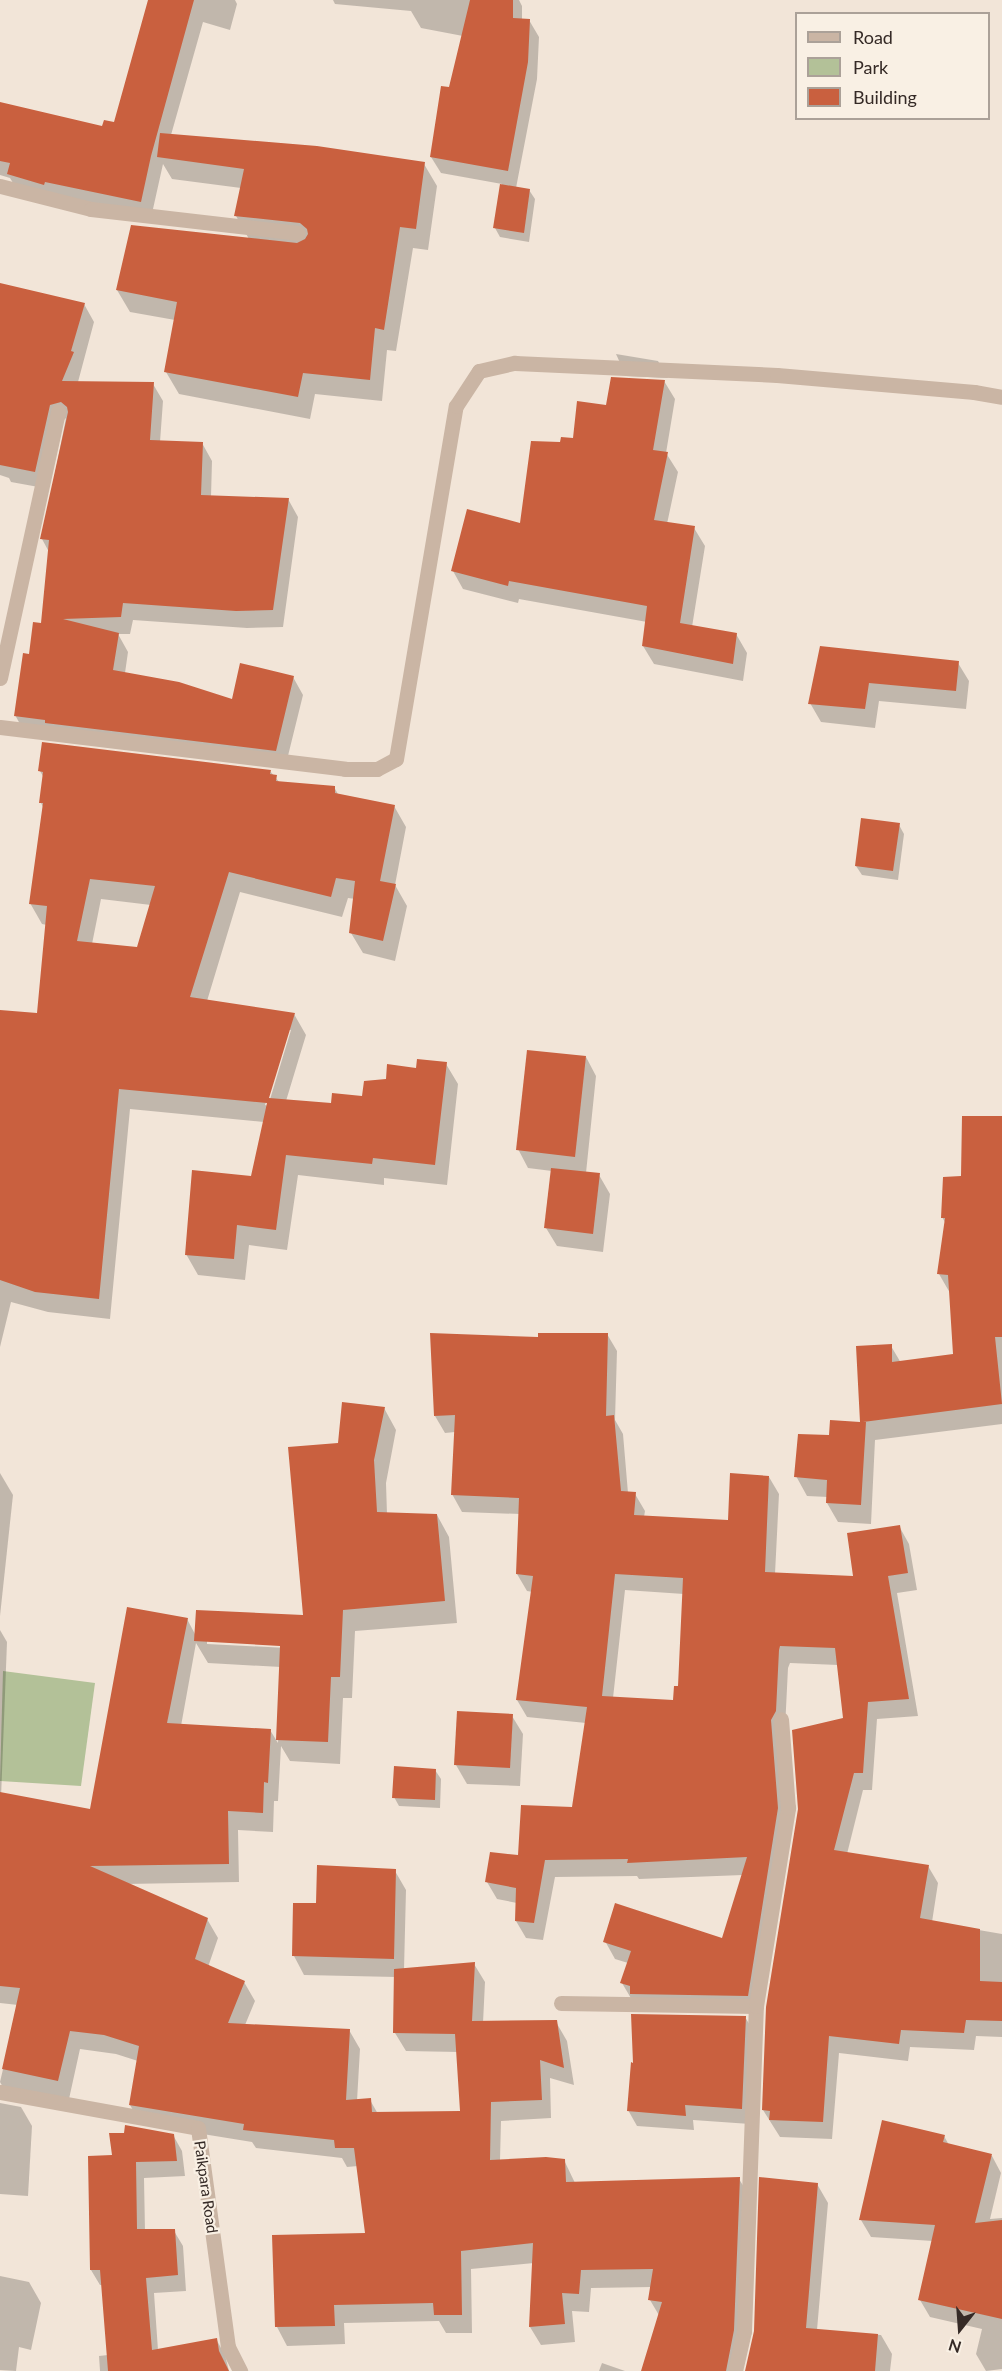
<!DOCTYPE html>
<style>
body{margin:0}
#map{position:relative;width:1002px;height:2371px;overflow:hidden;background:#f2e5d8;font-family:Lato,sans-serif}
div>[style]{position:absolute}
.green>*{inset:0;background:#b3c198}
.shadow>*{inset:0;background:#0003}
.building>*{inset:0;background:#c9603f}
.minor>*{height:15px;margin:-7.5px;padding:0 7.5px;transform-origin:7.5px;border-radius:7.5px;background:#cab5a4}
span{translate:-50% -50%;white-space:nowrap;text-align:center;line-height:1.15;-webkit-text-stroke:4.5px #f9f0e4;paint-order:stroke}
.street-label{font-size:15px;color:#352a26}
.legend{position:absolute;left:795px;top:12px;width:195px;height:108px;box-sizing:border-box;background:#f9f0e4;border:2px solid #aba198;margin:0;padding:8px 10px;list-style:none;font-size:18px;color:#352a26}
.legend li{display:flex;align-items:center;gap:12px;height:30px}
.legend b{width:30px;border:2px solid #aba198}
.north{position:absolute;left:930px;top:2299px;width:60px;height:60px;-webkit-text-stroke:4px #f9f0e4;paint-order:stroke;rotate:197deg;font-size:16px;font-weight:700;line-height:24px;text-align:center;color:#352a26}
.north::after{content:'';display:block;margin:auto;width:21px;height:27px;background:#352a26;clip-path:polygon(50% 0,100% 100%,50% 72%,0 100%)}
</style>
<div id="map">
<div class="green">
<i style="clip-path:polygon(3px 1671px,95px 1683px,81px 1786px,0 1781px)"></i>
</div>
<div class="shadow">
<i style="clip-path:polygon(150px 0,235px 0,237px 4px,230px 30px,203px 22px,171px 135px,424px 164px,437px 186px,428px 250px,413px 248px,396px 351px,387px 350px,382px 401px,315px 394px,310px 419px,179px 394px,166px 372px,175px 320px,130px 312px,117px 290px,249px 239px,236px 216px,241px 188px,172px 179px,163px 164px,151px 218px,18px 191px,10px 178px,0 175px,0 104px,103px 127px,115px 124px)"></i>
<i style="clip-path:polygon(333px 0,519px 0,522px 6px,522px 20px,529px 20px,539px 37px,537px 79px,516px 188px,529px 190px,535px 199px,529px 242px,500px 237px,495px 228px,502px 184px,441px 173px,431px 157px,463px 36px,421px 28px,411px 11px,335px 4px)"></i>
<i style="clip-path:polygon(0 284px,84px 304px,94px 322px,78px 382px,153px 384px,163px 401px,160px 442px,202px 443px,212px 461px,211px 497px,288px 499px,298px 517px,283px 627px,247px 628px,133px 620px,130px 634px,118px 634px,128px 652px,125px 673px,233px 701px,293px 677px,303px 695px,285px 768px,25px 733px,15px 715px,30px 656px,42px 624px,49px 552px,42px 539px,66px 418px,58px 426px,44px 488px,11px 482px,9px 478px,0 475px)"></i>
<i style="clip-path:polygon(616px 354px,658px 361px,668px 378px,626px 376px)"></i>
<i style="clip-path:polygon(664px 381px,675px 399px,666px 453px,678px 472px,667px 524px,694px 528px,705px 546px,692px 627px,736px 634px,747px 653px,743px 681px,654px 664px,643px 646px,647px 622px,519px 599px,518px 603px,463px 589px,453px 571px,522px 525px,562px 443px,574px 440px,608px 407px)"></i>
<i style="clip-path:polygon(821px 648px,958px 663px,969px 681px,966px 709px,879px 701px,875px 728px,821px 722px,810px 703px)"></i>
<i style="clip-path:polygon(evenodd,40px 771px,270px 771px,280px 783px,334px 787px,339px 796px,394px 806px,406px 827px,395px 885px,407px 906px,395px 961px,363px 953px,351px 933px,355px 899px,348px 898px,342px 917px,240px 892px,207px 1001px,294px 1014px,306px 1035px,286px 1101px,333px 1105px,363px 1098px,387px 1080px,417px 1069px,446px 1064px,458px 1084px,447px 1185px,384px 1178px,384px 1185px,298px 1175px,287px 1250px,249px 1245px,245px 1280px,198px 1275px,186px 1254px,252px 1178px,264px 1122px,130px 1109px,110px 1319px,48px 1312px,11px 1302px,0 1347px,0 1011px,39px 1015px,47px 925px,42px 924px,30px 903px,43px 807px,41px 803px,44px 778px,40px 771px,101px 899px,151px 905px,139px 948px,92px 944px,101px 899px,40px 771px,288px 1030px,291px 1030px,268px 1106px,265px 1105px,288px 1030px)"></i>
<i style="clip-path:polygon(899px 825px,904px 834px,898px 880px,862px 875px,856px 866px)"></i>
<i style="clip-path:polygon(586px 1057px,596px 1076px,586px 1173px,599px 1175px,610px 1194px,603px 1252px,557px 1246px,546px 1228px,552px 1171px,528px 1168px,518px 1149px)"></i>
<i style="clip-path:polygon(1002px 1118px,1002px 1424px,875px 1440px,871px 1524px,838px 1522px,827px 1503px,828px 1497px,807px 1496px,796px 1476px,830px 1437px,862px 1423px,891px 1346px,901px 1363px,955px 1355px,950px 1293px,939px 1274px,946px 1224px,942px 1217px,963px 1178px)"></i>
<i style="clip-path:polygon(evenodd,607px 1334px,617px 1351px,615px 1420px,623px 1434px,628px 1493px,635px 1494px,645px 1511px,644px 1517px,729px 1522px,769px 1477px,779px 1494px,775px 1574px,855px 1578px,899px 1526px,909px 1544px,917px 1590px,897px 1593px,918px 1716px,877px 1719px,872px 1790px,863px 1790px,847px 1854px,928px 1866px,938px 1883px,932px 1922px,1002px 1934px,1002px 2037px,976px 2036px,974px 2050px,910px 2047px,908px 2061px,839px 2053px,832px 2139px,780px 2137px,763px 2110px,844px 1719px,838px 1665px,790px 1663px,788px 1668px,785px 1729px,787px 1826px,757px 2013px,632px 2000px,622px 1983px,628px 1963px,615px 1959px,605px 1941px,723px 1940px,743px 1875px,639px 1879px,637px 1876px,555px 1877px,543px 1940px,526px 1938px,516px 1921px,517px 1903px,497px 1899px,487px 1882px,573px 1809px,586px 1723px,527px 1717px,517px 1700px,533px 1592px,527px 1591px,517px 1574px,520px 1514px,462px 1512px,452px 1494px,455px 1432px,445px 1433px,435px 1416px,540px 1339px,607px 1334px,625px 1590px,684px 1594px,680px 1688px,675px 1702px,613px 1698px,625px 1590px)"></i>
<i style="clip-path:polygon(evenodd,384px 1408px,396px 1430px,386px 1483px,387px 1514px,437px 1515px,449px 1537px,457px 1623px,355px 1631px,352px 1698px,343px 1698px,340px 1764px,290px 1761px,281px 1746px,278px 1801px,274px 1801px,273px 1832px,238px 1830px,239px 1882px,126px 1884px,207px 1919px,218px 1938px,208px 1967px,244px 1982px,255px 2001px,245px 2025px,349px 2030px,360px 2049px,357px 2101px,370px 2100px,378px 2114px,461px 2112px,458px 2052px,406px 2051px,395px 2033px,396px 1977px,304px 1975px,294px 1956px,317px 1905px,395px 1871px,406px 1890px,404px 1970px,474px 1964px,485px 1982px,483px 2023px,556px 2022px,567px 2041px,574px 2085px,550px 2078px,551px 2118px,501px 2121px,500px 2160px,564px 2160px,575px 2183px,739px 2179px,750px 2197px,739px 2371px,643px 2371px,660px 2317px,650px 2300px,652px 2287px,591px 2288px,589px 2312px,572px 2311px,575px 2342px,541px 2345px,530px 2327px,534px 2263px,471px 2269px,472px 2333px,446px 2333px,439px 2321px,344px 2323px,345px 2344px,287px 2346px,277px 2327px,367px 2234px,358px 2166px,347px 2167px,342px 2158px,256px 2148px,252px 2142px,141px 2124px,130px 2105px,138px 2061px,116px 2054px,80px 2049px,69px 2099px,11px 2101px,0 2082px,18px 2005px,0 2003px,0 1874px,91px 1811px,187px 1619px,196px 1636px,305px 1616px,339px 1444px,384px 1408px,207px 1641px,288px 1645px,287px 1648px,207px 1644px,207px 1641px,384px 1408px,196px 1643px,208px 1663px,281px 1667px,278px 1743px,270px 1730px,181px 1726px,196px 1643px)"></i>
<i style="clip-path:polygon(0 1473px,13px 1495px,0 1616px)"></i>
<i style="clip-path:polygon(0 1630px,7px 1642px,1px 1798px,0 1798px)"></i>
<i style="clip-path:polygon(512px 1716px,523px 1734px,520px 1786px,467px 1784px,456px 1765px)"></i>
<i style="clip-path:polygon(435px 1770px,441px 1779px,440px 1808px,399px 1806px,394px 1797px)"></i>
<i style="clip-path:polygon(745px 2017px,754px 2032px,750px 2124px,693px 2120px,694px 2130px,637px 2126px,628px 2110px)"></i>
<i style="clip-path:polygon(0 2103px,21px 2107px,32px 2126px,28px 2196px,0 2194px)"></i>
<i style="clip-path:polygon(173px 2135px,182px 2151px,185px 2176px,144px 2178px,145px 2231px,174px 2231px,183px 2246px,186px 2291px,154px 2293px,158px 2350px,216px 2339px,225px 2355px,229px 2371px,100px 2371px,99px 2356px,108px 2355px,103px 2285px,100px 2285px,91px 2270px,113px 2156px)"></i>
<i style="clip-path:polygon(944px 2136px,949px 2145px,992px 2156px,1001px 2173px,990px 2219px,1002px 2218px,1002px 2369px,986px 2371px,976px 2354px,982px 2329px,930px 2317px,920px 2300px,933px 2241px,871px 2237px,861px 2220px)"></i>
<i style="clip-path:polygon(817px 2184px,828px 2203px,817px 2330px,881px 2335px,892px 2354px,890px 2371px,746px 2371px)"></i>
<i style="clip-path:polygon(0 2276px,29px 2282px,41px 2303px,31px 2350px,19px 2347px,16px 2371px,0 2370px)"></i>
<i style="clip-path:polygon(602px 2363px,625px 2371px,599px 2371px)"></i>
</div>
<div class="building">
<i style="clip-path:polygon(148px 0,194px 0,151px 156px,141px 202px,45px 182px,44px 185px,7px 174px,10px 163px,0 161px,0 102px,102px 126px,104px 120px,114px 122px)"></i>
<i style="clip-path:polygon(470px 0,513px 0,513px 18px,530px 19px,528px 62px,508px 171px,430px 157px,441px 86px,449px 87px)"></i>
<i style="clip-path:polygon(160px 133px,317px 146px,425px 162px,416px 229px,400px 227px,384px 330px,375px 328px,370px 380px,303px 373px,298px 397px,164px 372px,177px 302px,116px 290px,131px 225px,297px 243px,305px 239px,308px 234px,307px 229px,300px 223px,234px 216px,244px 169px,157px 157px)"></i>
<i style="clip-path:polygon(500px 184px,530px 189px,524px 233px,493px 228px)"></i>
<i style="clip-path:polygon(0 283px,85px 303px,71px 351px,74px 352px,62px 381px,154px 382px,150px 440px,203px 442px,201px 495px,289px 498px,273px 610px,236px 611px,123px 603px,121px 617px,63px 619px,119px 633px,113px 670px,179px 682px,232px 699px,240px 663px,294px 676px,276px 751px,45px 723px,45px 720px,14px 716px,23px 653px,29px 654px,33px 622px,41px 623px,49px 540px,40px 539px,68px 412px,67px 407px,61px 402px,50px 405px,35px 472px,0 465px)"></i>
<i style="clip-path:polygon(611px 377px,665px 380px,653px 450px,668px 452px,654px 520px,695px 526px,680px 623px,737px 633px,733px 664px,642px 646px,647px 606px,509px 581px,508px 586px,451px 571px,467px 509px,520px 523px,531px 441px,560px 442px,561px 437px,573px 438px,577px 401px,606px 405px)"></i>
<i style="clip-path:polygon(820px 646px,959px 661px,956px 691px,869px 683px,865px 709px,808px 704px)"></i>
<i style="clip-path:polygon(evenodd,42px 742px,271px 770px,270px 774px,277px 775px,276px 781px,335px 786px,335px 793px,395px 805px,380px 881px,396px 884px,383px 941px,349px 933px,355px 881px,336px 878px,331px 897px,229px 872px,190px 997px,295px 1013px,269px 1098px,331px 1103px,332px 1093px,362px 1096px,364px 1081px,386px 1079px,387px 1064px,416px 1068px,417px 1059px,447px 1062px,435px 1165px,373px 1158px,372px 1164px,286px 1155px,276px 1230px,237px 1225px,234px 1259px,185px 1255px,192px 1170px,251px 1176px,267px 1103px,119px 1089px,99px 1299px,35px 1292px,0 1280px,0 1010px,37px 1013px,47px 906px,29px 904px,43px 803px,39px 803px,43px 772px,38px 771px,42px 742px,90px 879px,155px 886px,137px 947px,77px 941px,90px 879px)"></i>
<i style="clip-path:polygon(861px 818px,900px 823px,893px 871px,855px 866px)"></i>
<i style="clip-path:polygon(527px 1050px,586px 1056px,575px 1157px,516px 1150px)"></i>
<i style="clip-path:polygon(962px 1116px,1002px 1116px,1002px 1337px,995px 1337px,1002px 1404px,863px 1422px,866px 1422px,861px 1505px,826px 1503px,827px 1480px,794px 1477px,798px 1434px,829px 1435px,830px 1420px,860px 1422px,856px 1346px,892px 1344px,892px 1362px,953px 1354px,948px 1275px,937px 1274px,945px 1218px,941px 1218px,943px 1177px,961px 1176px)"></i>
<i style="clip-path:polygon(551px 1168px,600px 1173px,593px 1234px,544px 1228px)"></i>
<i style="clip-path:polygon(evenodd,430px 1333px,538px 1337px,538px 1333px,608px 1333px,606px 1416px,614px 1415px,621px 1491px,636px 1492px,634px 1515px,728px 1520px,730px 1473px,769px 1476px,765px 1572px,853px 1576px,847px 1533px,900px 1525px,908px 1573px,888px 1576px,909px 1699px,868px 1702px,863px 1773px,854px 1773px,834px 1850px,929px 1865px,920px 1918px,980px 1929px,980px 1981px,1002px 1982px,1002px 2021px,966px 2020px,964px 2033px,901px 2030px,899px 2044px,829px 2036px,823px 2122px,769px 2120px,770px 2111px,762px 2110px,766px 2007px,798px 1809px,792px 1730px,843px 1718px,835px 1648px,780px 1646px,779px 1650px,776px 1711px,771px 1720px,778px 1808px,748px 1996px,630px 1994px,630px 1986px,620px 1983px,631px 1951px,603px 1942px,615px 1903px,722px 1938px,747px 1857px,627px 1863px,628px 1859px,545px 1860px,534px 1923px,515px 1921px,516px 1888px,485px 1882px,490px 1852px,518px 1855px,521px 1805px,572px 1807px,587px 1707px,516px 1700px,533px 1576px,516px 1574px,519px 1498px,451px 1495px,455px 1415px,434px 1416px,430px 1333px,615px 1574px,683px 1578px,678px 1686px,674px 1686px,673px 1700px,602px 1696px,615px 1574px)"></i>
<i style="clip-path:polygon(342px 1402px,385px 1407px,374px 1460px,377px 1512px,437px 1514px,445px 1601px,343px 1610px,340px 1677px,331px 1677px,328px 1742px,276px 1740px,280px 1646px,194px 1641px,196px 1610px,303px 1615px,288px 1447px,338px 1443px)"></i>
<i style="clip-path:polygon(127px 1607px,188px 1618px,167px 1723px,271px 1729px,268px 1783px,264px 1782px,263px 1813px,228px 1811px,229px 1864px,90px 1866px,208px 1918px,195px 1959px,245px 1981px,228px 2023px,350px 2029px,346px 2100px,371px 2098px,372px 2112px,460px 2111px,455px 2034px,393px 2033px,394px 1969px,475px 1962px,472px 2021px,557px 2020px,564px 2068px,540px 2060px,542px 2100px,491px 2102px,490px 2160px,546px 2157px,565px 2159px,566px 2182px,740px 2177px,734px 2330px,726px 2371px,641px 2371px,662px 2302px,648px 2300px,653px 2269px,581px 2270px,579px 2294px,562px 2293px,565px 2324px,529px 2327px,533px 2243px,461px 2251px,462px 2315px,434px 2315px,433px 2303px,334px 2305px,335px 2326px,275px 2327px,272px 2235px,365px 2233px,354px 2148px,335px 2148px,334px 2140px,243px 2130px,244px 2124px,129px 2105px,139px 2046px,104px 2035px,70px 2031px,58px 2081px,2px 2069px,20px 1988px,0 1986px,0 1792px,90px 1809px)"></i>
<i style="clip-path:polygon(457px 1711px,513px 1714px,510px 1768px,454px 1765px)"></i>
<i style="clip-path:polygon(394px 1766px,436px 1769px,435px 1800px,392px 1798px)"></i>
<i style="clip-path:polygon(317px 1865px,396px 1869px,394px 1959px,292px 1956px,293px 1903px,316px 1903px)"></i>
<i style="clip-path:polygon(631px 2014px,746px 2016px,742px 2109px,685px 2105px,686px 2116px,627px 2111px,631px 2062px,633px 2063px)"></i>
<i style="clip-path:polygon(882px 2120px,945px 2135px,943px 2142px,992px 2154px,975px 2223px,1002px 2220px,1002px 2319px,918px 2300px,935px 2225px,859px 2220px)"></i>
<i style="clip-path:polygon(125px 2125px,174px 2134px,177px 2161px,136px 2162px,137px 2229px,175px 2229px,178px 2275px,146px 2278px,152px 2350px,217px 2338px,219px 2351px,229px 2371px,108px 2371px,100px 2270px,90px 2270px,88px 2156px,112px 2155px,109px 2133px,124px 2133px)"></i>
<i style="clip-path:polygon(759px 2177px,818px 2183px,806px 2328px,878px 2334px,875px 2371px,745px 2371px,754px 2331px)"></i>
</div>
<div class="minor">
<i style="left:0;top:186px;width:94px;rotate:14.2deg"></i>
<i style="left:91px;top:209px;width:208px;rotate:6.6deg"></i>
<i style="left:0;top:678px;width:273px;rotate:-77.7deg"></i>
<i style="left:0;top:727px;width:348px;rotate:6.9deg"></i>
<i style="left:345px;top:769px;width:32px"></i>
<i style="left:377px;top:769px;width:21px;rotate:-28deg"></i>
<i style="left:396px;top:759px;width:358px;rotate:-80.4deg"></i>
<i style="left:456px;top:406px;width:42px;rotate:-56.7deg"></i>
<i style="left:479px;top:371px;width:37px;rotate:-13deg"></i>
<i style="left:515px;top:363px;width:262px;rotate:2.6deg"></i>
<i style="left:777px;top:375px;width:198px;rotate:4.9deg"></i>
<i style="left:974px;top:392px;width:28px;rotate:10deg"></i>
<i style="left:561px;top:2003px;width:195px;rotate:0.9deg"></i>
<i style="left:0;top:2092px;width:201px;rotate:10.3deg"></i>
<i style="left:198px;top:2128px;width:221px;rotate:82.2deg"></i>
<i style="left:228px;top:2347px;width:27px;rotate:63deg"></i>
<i style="left:735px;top:2371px;width:41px;rotate:-77.3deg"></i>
<i style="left:744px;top:2331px;width:325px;rotate:-87.9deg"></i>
<i style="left:756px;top:2006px;width:201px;rotate:-80.8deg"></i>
<i style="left:788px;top:1808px;width:89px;rotate:-94.5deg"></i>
</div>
<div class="street-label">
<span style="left:206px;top:2187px;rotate:82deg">Paikpara Road</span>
</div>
<ul class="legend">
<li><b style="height:8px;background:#cab5a4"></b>Road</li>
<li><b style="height:16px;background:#b3c198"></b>Park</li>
<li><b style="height:16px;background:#c9603f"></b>Building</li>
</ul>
<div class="north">N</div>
</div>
